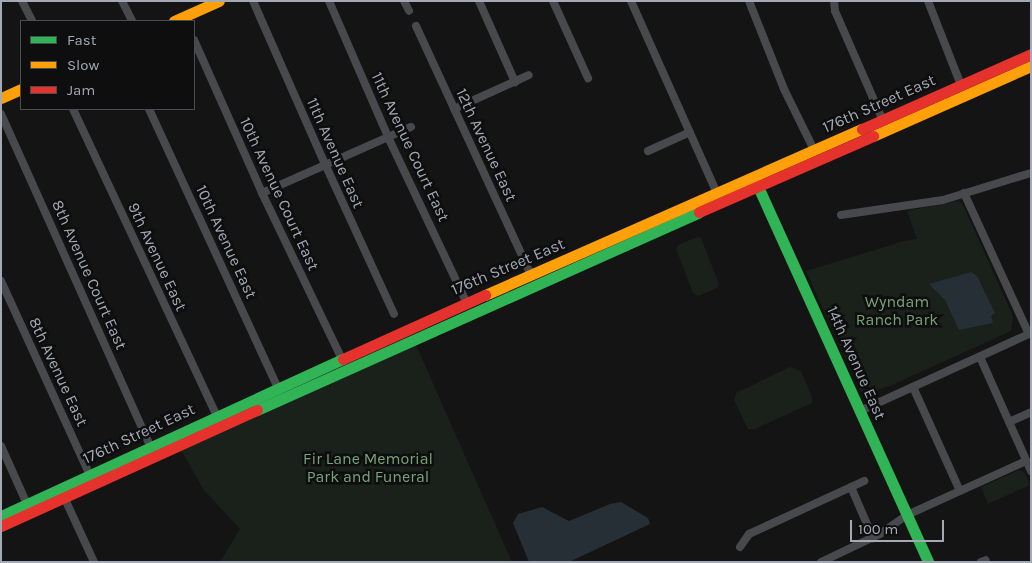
<!DOCTYPE html>
<style>
body{margin:0}
#map{position:relative;width:1032px;height:563px;overflow:hidden;background:#141414;font-family:Karla,sans-serif}
div>[style]{position:absolute}
.green>*{inset:0;background:#19211a}
.water>*{inset:0;background:#262f36}
.street>*{height:8px;margin:-4px;padding:0 4px;transform-origin:4px;border-radius:4px;background:#47494d}
.fast>*{height:11px;margin:-5.5px;padding:0 5.5px;transform-origin:5.5px;border-radius:5.5px;background:#30b455}
.slow>*{height:11px;margin:-5.5px;padding:0 5.5px;transform-origin:5.5px;border-radius:5.5px;background:#ff9f0a}
.jam>*{height:11px;margin:-5.5px;padding:0 5.5px;transform-origin:5.5px;border-radius:5.5px;background:#e5322d}
span{translate:-50% -50%;white-space:nowrap;text-align:center;line-height:1.15;-webkit-text-stroke:5px #0e0e0f;paint-order:stroke}
.street-label{font-size:16px;color:#a3aab6}
.park-label{font-size:16px;color:#78a379}
.frame{position:absolute;inset:0;border:2px solid #a3aab6;pointer-events:none}
.legend{position:absolute;left:20px;top:20px;width:175px;height:90px;box-sizing:border-box;background:#0e0e0f;border:1px solid #4a4c52;margin:0;padding:6px 9px;list-style:none;font-size:15px;color:#a3aab6}
.legend li{display:flex;align-items:center;gap:10px;height:25px}
.legend b{width:25px;border:1px solid #4a4c52}
.scale{position:absolute;left:850px;top:520px;width:94px;height:22px;box-sizing:border-box;border:2px solid #a3aab6;border-top:0;padding-left:6px;font-size:15px;line-height:18px;white-space:nowrap;color:#a3aab6;-webkit-text-stroke:4px #0e0e0f;paint-order:stroke}
</style>
<div id="map">
<div class="green">
<i style="clip-path:polygon(957px 201px,962px 203px,1013px 316px,1011px 331px,892px 385px,866px 394px,861px 393px,806px 271px,904px 241px,917px 239px,907px 211px)"></i>
<i style="clip-path:polygon(697px 237px,701px 238px,719px 284px,717px 288px,698px 296px,693px 293px,676px 249px,678px 245px)"></i>
<i style="clip-path:polygon(416px 345px,512px 562px,220px 562px,240px 529px,203px 489px,181px 450px)"></i>
<i style="clip-path:polygon(790px 367px,801px 371px,812px 397px,812px 403px,755px 429px,748px 429px,734px 400px,736px 393px)"></i>
<i style="clip-path:polygon(1019px 470px,1025px 473px,1030px 485px,988px 504px,981px 487px)"></i>
</div>
<div class="water">
<i style="clip-path:polygon(971px 272px,977px 276px,995px 313px,991px 316px,993px 323px,959px 330px,945px 300px,929px 284px)"></i>
<i style="clip-path:polygon(621px 502px,648px 518px,650px 524px,569px 562px,529px 562px,513px 523px,518px 514px,542px 507px,569px 521px,610px 504px)"></i>
</div>
<div class="street">
<i style="left:22px;top:1px;width:22px;rotate:63deg"></i>
<i style="left:122px;top:1px;width:22px;rotate:63deg"></i>
<i style="left:253px;top:1px;width:178px;rotate:66.2deg"></i>
<i style="left:325px;top:164px;width:165px;rotate:65.3deg"></i>
<i style="left:329px;top:1px;width:148px;rotate:66.5deg"></i>
<i style="left:388px;top:137px;width:184px;rotate:64.6deg"></i>
<i style="left:404px;top:1px;width:11px;rotate:63deg"></i>
<i style="left:479px;top:1px;width:89px;rotate:66deg"></i>
<i style="left:553px;top:1px;width:85px;rotate:65.6deg"></i>
<i style="left:631px;top:1px;width:210px;rotate:65.9deg"></i>
<i style="left:749px;top:1px;width:95px;rotate:68.3deg"></i>
<i style="left:784px;top:89px;width:68px;rotate:63.8deg"></i>
<i style="left:834px;top:1px;width:10px;rotate:84deg"></i>
<i style="left:835px;top:11px;width:120px;rotate:66.4deg"></i>
<i style="left:928px;top:1px;width:90px;rotate:68.6deg"></i>
<i style="left:416px;top:26px;width:274px;rotate:65.2deg"></i>
<i style="left:194px;top:40px;width:167px;rotate:66deg"></i>
<i style="left:262px;top:193px;width:184px;rotate:64.3deg"></i>
<i style="left:73px;top:109px;width:340px;rotate:64.9deg"></i>
<i style="left:149px;top:109px;width:307px;rotate:65.2deg"></i>
<i style="left:454px;top:109px;width:82px;rotate:-24.4deg"></i>
<i style="left:1px;top:114px;width:366px;rotate:65.8deg"></i>
<i style="left:648px;top:151px;width:46px;rotate:-24.3deg"></i>
<i style="left:262px;top:193px;width:163px;rotate:-23.9deg"></i>
<i style="left:964px;top:193px;width:155px;rotate:65.3deg"></i>
<i style="left:841px;top:215px;width:103px;rotate:-8.4deg"></i>
<i style="left:943px;top:200px;width:92px;rotate:-17.1deg"></i>
<i style="left:1px;top:281px;width:213px;rotate:65.4deg"></i>
<i style="left:980px;top:357px;width:125px;rotate:65.9deg"></i>
<i style="left:913px;top:387px;width:114px;rotate:65.7deg"></i>
<i style="left:860px;top:411px;width:188px;rotate:-24.5deg"></i>
<i style="left:1009px;top:422px;width:24px;rotate:-24deg"></i>
<i style="left:1px;top:446px;width:64px;rotate:65.9deg"></i>
<i style="left:851px;top:487px;width:56px;rotate:66.7deg"></i>
<i style="left:64px;top:497px;width:72px;rotate:65.2deg"></i>
<i style="left:740px;top:547px;width:16px;rotate:-55deg"></i>
<i style="left:749px;top:534px;width:127px;rotate:-24.7deg"></i>
<i style="left:821px;top:562px;width:65px;rotate:-25.4deg"></i>
<i style="left:880px;top:534px;width:33px;rotate:-35deg"></i>
<i style="left:907px;top:515px;width:131px;rotate:-24.4deg"></i>
<i style="left:981px;top:562px;width:5px;rotate:-22deg"></i>
</div>
<div class="fast">
<i style="left:755px;top:180px;width:419px;rotate:65.6deg"></i>
<i style="left:257px;top:410px;width:484px;rotate:-24.1deg"></i>
<i style="left:1px;top:516px;width:376px;rotate:-24.7deg"></i>
</div>
<div class="slow">
<i style="left:174px;top:21px;width:49px;rotate:-24deg"></i>
<i style="left:1px;top:98px;width:22px;rotate:-24deg"></i>
<i style="left:873px;top:136px;width:173px;rotate:-23.9deg"></i>
<i style="left:485px;top:295px;width:412px;rotate:-23.8deg"></i>
</div>
<div class="jam">
<i style="left:862px;top:129px;width:185px;rotate:-23.9deg"></i>
<i style="left:699px;top:212px;width:190px;rotate:-23.6deg"></i>
<i style="left:343px;top:359px;width:156px;rotate:-24.3deg"></i>
<i style="left:1px;top:526px;width:281px;rotate:-24.4deg"></i>
</div>
<div class="street-label">
<span style="left:879px;top:104px;rotate:-24deg">176th Street East</span>
<span style="left:486px;top:145px;rotate:65deg">12th Avenue East</span>
<span style="left:410px;top:147px;rotate:65deg">11th Avenue Court East</span>
<span style="left:335px;top:153px;rotate:66deg">11th Avenue East</span>
<span style="left:279px;top:194px;rotate:65deg">10th Avenue Court East</span>
<span style="left:226px;top:242px;rotate:65deg">10th Avenue East</span>
<span style="left:157px;top:257px;rotate:65deg">9th Avenue East</span>
<span style="left:508px;top:267px;rotate:-23deg">176th Street East</span>
<span style="left:89px;top:275px;rotate:66deg">8th Avenue Court East</span>
<span style="left:856px;top:363px;rotate:66deg">14th Avenue East</span>
<span style="left:58px;top:372px;rotate:65deg">8th Avenue East</span>
<span style="left:139px;top:434px;rotate:-25deg">176th Street East</span>
</div>
<div class="park-label">
<span style="left:897px;top:311px">Wyndam<br>Ranch Park</span>
<span style="left:368px;top:468px">Fir Lane Memorial<br>Park and Funeral</span>
</div>
<div class="frame"></div>
<ul class="legend">
<li><b style="height:6px;background:#30b455"></b>Fast</li>
<li><b style="height:6px;background:#ff9f0a"></b>Slow</li>
<li><b style="height:6px;background:#e5322d"></b>Jam</li>
</ul>
<div class="scale">100 m</div>
</div>
